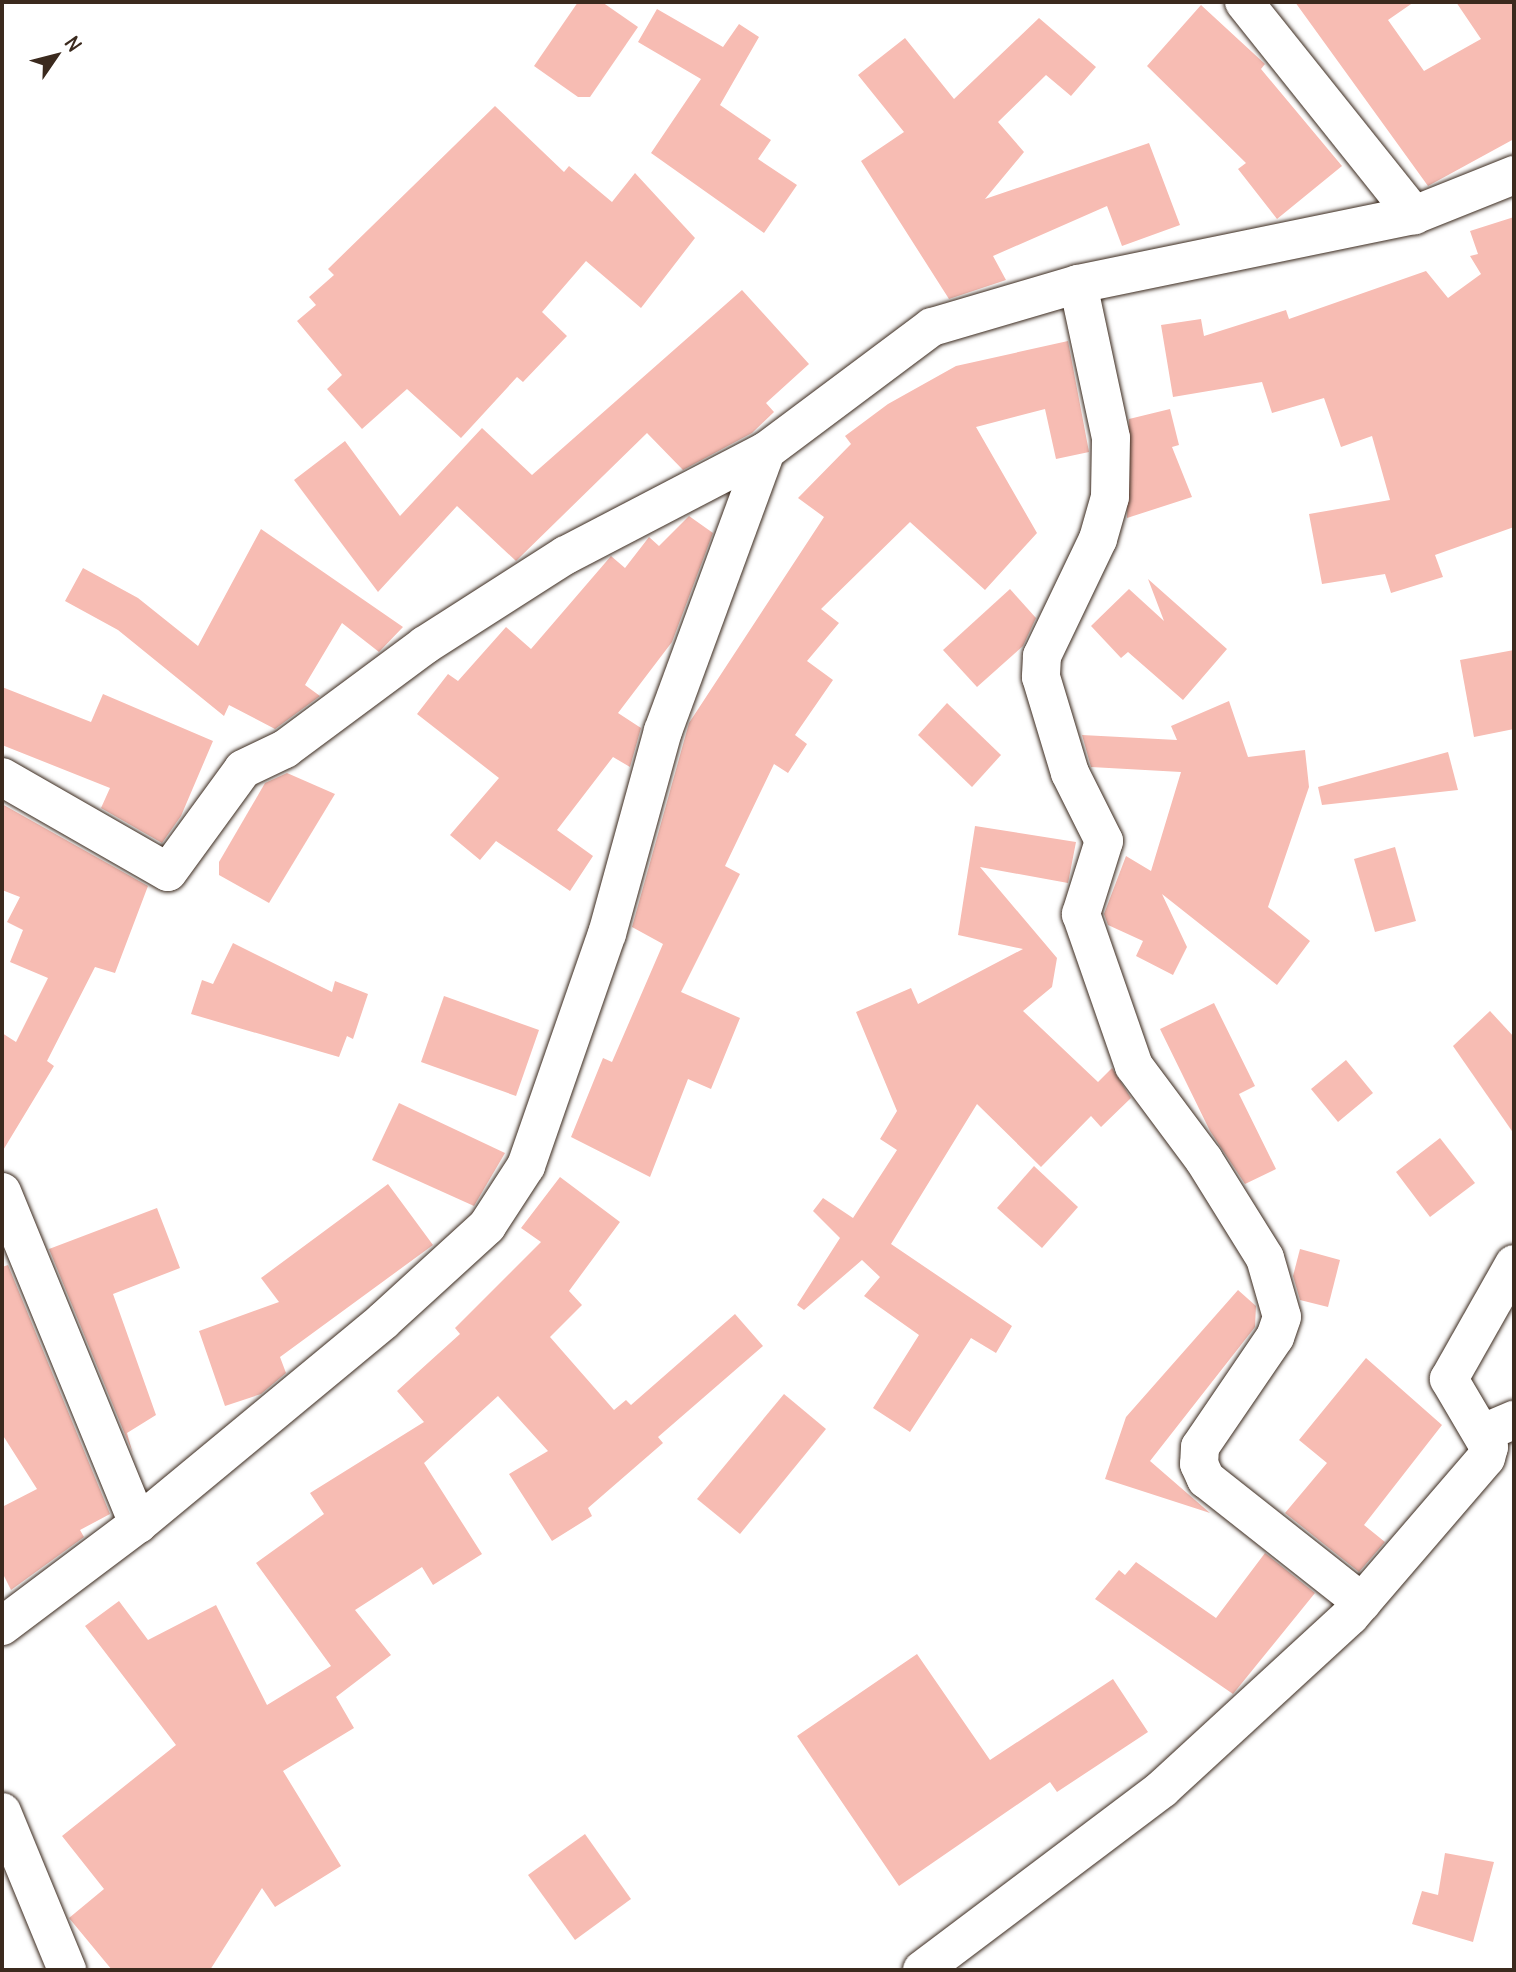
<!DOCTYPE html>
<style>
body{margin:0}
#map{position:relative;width:1516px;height:1972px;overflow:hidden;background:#fff;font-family:Delius,sans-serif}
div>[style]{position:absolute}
.building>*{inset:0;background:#f7bcb3}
.roads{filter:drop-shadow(0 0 2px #3b2a1e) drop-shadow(0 0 2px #3b2a1e)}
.minor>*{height:38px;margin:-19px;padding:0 19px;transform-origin:19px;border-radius:19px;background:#fff}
span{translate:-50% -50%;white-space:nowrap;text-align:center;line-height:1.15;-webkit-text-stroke:5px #fff;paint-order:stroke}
.frame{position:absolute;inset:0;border:4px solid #3b2a1e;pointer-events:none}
.north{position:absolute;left:21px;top:21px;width:70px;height:70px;-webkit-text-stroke:5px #fff;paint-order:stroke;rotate:55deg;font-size:19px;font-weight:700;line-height:28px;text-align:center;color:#3b2a1e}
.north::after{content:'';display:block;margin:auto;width:24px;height:32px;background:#3b2a1e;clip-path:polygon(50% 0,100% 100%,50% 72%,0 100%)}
</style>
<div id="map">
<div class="building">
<i style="clip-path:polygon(578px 2px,602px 2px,638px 27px,590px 97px,578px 97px,534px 66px)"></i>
<i style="clip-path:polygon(1295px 2px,1414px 2px,1388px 20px,1424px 71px,1481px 39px,1456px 2px,1514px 2px,1514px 139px,1428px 186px)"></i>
<i style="clip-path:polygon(1201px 5px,1265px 64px,1261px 69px,1342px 166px,1277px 219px,1238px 169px,1246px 163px,1147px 66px)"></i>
<i style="clip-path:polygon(657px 9px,723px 47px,739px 24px,759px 37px,720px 105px,771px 140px,758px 159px,797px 185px,764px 233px,651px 153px,701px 79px,638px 42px)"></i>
<i style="clip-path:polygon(1039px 18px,1096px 67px,1071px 96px,1046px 75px,998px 122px,1024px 152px,985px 199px,1149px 143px,1180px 225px,1122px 246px,1107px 206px,993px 256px,1006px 280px,949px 299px,861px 161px,904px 132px,858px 75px,905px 38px,954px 99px)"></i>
<i style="clip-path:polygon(495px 106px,564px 172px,569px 166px,612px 202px,635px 173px,695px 238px,641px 308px,586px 261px,542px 312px,567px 336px,523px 382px,517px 377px,461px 438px,407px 389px,362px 429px,327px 389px,342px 375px,297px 321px,316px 305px,309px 297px,334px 275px,328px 269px)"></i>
<i style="clip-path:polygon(1514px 217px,1514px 527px,1435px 555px,1443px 577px,1391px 593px,1385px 574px,1322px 584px,1309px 514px,1390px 500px,1372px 436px,1341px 447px,1324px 398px,1272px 413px,1262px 382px,1173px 397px,1161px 325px,1201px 319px,1204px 336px,1286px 310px,1289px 319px,1426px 271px,1448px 298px,1481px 274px,1470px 256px,1478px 254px,1470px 231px)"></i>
<i style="clip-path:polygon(742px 290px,809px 364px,766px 403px,774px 412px,752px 433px,683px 470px,647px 433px,516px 561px,457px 506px,378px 592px,294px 480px,345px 441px,400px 516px,482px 428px,532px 475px)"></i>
<i style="clip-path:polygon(1068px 341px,1089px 452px,1056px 459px,1045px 409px,976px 427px,1037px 533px,985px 590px,910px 522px,821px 609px,839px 623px,807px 661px,833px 680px,795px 735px,807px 744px,788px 773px,774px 764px,725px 866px,740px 874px,681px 992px,740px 1018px,711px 1089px,688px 1079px,650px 1177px,571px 1137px,603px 1058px,612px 1062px,663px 944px,632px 927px,689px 723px,824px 517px,798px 498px,851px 444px,845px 436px,888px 404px,956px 366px)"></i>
<i style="clip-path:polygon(1170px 409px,1179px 445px,1172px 447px,1192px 497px,1127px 518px,1129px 419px)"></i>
<i style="clip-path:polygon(689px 516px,713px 533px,672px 642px,618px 713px,641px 728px,630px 767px,613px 757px,557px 830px,593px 856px,570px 891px,496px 841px,480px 860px,450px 835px,499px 778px,417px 714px,448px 674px,458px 681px,506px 627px,531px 649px,611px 556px,625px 568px,649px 537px,659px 546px)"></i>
<i style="clip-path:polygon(261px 529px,403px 627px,379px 652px,342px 623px,305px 685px,320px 696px,275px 729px,229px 705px,224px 716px,118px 630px,65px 601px,83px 568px,138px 598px,198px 646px)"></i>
<i style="clip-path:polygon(1148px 579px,1227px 649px,1183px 700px,1128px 652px,1121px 658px,1091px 626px,1129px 589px,1164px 621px)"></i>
<i style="clip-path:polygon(1010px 589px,1036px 618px,1023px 646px,977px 687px,943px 650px)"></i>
<i style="clip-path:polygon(1514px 650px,1514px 729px,1474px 737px,1460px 660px)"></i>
<i style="clip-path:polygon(2px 687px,91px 722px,103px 694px,213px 741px,181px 816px,162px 843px,101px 808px,110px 788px,2px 745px)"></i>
<i style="clip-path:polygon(1229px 701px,1248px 757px,1305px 750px,1309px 787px,1268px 907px,1310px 941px,1277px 985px,1162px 894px,1187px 947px,1173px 975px,1136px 956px,1143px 941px,1108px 925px,1104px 914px,1126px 856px,1151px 871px,1181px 772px,1091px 767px,1082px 735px,1177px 740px,1171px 726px)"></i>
<i style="clip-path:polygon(947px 703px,1001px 755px,972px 787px,918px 735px)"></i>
<i style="clip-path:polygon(1448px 752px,1458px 790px,1322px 805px,1318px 787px)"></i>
<i style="clip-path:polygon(287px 773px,335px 794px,269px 903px,219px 875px,219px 862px,265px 783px)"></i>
<i style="clip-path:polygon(2px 804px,148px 886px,115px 973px,95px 967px,47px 1061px,54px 1066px,2px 1152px,2px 1033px,16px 1042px,48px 978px,10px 962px,23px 930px,7px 922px,20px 897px,2px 890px)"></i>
<i style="clip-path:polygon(975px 826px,1076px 842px,1068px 883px,980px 867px,1057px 958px,1052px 987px,1023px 1011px,1098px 1082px,1112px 1068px,1131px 1098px,1101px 1127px,1091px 1116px,1041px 1167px,977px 1104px,891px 1244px,1012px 1326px,996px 1353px,971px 1338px,910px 1432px,873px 1408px,919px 1335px,864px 1296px,880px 1277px,862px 1260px,804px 1310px,797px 1305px,840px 1238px,813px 1211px,823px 1198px,853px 1218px,897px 1150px,880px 1139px,897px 1111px,856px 1012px,911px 988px,918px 1004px,1023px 949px,958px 935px)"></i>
<i style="clip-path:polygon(1395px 847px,1416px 921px,1375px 932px,1354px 859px)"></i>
<i style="clip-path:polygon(233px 943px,332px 992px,335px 981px,368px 994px,353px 1039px,347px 1036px,339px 1057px,191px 1014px,202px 980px,213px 984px)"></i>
<i style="clip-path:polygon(444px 996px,539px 1030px,516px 1096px,421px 1062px)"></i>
<i style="clip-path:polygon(1214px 1003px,1255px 1086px,1239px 1094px,1276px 1169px,1245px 1184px,1210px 1131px,1160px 1029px)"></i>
<i style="clip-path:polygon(1490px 1011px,1514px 1037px,1514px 1134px,1453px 1046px)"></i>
<i style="clip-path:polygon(1346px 1060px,1373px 1093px,1338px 1122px,1311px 1089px)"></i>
<i style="clip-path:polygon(399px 1103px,505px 1153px,474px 1206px,372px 1160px)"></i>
<i style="clip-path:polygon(1440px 1138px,1475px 1183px,1430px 1217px,1396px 1172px)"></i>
<i style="clip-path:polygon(1034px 1166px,1078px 1207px,1042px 1248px,997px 1208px)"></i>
<i style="clip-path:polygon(560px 1177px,620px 1222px,569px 1291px,582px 1305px,550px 1337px,614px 1410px,626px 1400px,631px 1405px,735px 1314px,763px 1346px,658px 1437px,663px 1443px,588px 1508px,592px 1516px,552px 1541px,509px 1474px,548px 1451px,498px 1396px,424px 1463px,482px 1554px,433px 1585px,422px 1567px,355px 1610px,391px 1655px,336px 1697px,354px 1728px,283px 1771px,341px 1866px,275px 1907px,262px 1888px,210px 1970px,112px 1970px,69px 1918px,104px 1889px,62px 1836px,176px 1745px,85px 1626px,119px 1601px,148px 1640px,216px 1605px,267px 1705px,331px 1666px,256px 1563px,324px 1514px,310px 1493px,424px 1422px,397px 1391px,460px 1334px,455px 1328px,541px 1242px,521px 1228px)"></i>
<i style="clip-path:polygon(388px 1184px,433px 1245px,280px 1357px,286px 1373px,261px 1394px,225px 1406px,199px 1331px,279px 1302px,261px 1278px)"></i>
<i style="clip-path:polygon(157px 1208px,180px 1268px,113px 1294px,156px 1415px,127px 1433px,133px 1454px,49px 1249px)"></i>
<i style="clip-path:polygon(1300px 1249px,1340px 1260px,1328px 1307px,1300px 1300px,1293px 1276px)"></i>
<i style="clip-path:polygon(8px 1265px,110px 1514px,80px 1530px,84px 1537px,11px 1590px,2px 1572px,2px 1507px,37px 1489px,2px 1434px,2px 1267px)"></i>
<i style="clip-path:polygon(1238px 1290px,1256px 1306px,1255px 1327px,1150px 1461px,1210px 1513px,1105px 1479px,1126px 1417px)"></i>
<i style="clip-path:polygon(1366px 1358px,1442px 1425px,1364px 1525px,1385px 1542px,1359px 1572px,1285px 1513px,1327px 1463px,1299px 1440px)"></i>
<i style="clip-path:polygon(784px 1394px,826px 1429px,740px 1534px,697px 1499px)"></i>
<i style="clip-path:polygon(1265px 1553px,1315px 1593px,1233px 1694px,1095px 1599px,1119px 1570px,1125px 1575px,1136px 1562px,1216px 1618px)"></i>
<i style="clip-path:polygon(917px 1654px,990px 1760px,1113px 1679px,1148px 1732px,1057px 1792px,1050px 1782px,899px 1886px,797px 1736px)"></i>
<i style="clip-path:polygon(585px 1834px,631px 1899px,575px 1940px,528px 1875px)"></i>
<i style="clip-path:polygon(1445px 1853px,1494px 1862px,1473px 1942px,1412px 1924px,1422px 1891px,1438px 1895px)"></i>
</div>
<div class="roads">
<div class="minor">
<i style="left:1244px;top:2px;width:273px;rotate:51.4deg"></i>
<i style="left:1078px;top:284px;width:157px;rotate:77.9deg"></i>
<i style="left:1111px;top:438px;width:59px;rotate:91deg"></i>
<i style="left:1110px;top:497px;width:44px;rotate:105.9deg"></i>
<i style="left:1098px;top:539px;width:130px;rotate:115.6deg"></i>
<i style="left:1042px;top:656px;width:21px;rotate:93deg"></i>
<i style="left:1041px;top:677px;width:100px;rotate:73.2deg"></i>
<i style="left:1070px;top:773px;width:76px;rotate:63.4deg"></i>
<i style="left:1104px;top:841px;width:77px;rotate:107.5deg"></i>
<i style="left:1081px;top:914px;width:161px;rotate:70.8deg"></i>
<i style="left:1134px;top:1066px;width:117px;rotate:53.3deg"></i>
<i style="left:1204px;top:1160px;width:115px;rotate:58.1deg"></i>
<i style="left:1265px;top:1258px;width:61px;rotate:73.9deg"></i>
<i style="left:1282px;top:1317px;width:21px;rotate:109deg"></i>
<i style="left:1275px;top:1337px;width:133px;rotate:124.3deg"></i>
<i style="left:1200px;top:1447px;width:17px;rotate:93deg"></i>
<i style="left:1199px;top:1464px;width:17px;rotate:65deg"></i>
<i style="left:1206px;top:1479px;width:199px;rotate:38.3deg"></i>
<i style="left:2px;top:777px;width:191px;rotate:29.8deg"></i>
<i style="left:168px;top:872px;width:127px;rotate:-53.9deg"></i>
<i style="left:243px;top:769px;width:47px;rotate:-25.5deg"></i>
<i style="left:285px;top:749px;width:174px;rotate:-36.6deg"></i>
<i style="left:425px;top:645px;width:167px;rotate:-32.6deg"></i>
<i style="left:566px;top:555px;width:225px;rotate:-27.5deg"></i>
<i style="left:2px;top:1192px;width:359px;rotate:67.7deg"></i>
<i style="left:1483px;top:1433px;width:34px;rotate:-23deg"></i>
<i style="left:2px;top:1626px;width:170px;rotate:-36.9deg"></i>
<i style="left:138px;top:1524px;width:318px;rotate:-39.6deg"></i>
<i style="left:383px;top:1321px;width:141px;rotate:-42.4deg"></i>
<i style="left:487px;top:1226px;width:72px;rotate:-57deg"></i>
<i style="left:526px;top:1166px;width:246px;rotate:-70.8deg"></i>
<i style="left:607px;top:934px;width:211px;rotate:-74.6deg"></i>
<i style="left:663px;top:731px;width:298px;rotate:-69.8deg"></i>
<i style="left:766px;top:451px;width:207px;rotate:-36.8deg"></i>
<i style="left:932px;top:327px;width:152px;rotate:-16.4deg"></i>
<i style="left:1078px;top:284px;width:343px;rotate:-11.6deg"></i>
<i style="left:1414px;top:215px;width:108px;rotate:-21.8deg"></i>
<i style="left:2px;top:1812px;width:171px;rotate:67.6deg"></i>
<i style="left:922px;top:1970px;width:301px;rotate:-37deg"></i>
<i style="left:1162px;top:1789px;width:255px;rotate:-42.6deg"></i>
<i style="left:1350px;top:1616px;width:208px;rotate:-49.3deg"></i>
<i style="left:1486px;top:1458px;width:11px;rotate:-75deg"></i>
<i style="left:1489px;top:1447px;width:79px;rotate:-120.5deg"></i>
<i style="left:1449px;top:1379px;width:132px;rotate:-60.5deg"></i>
</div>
</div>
<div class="frame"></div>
<div class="north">N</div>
</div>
